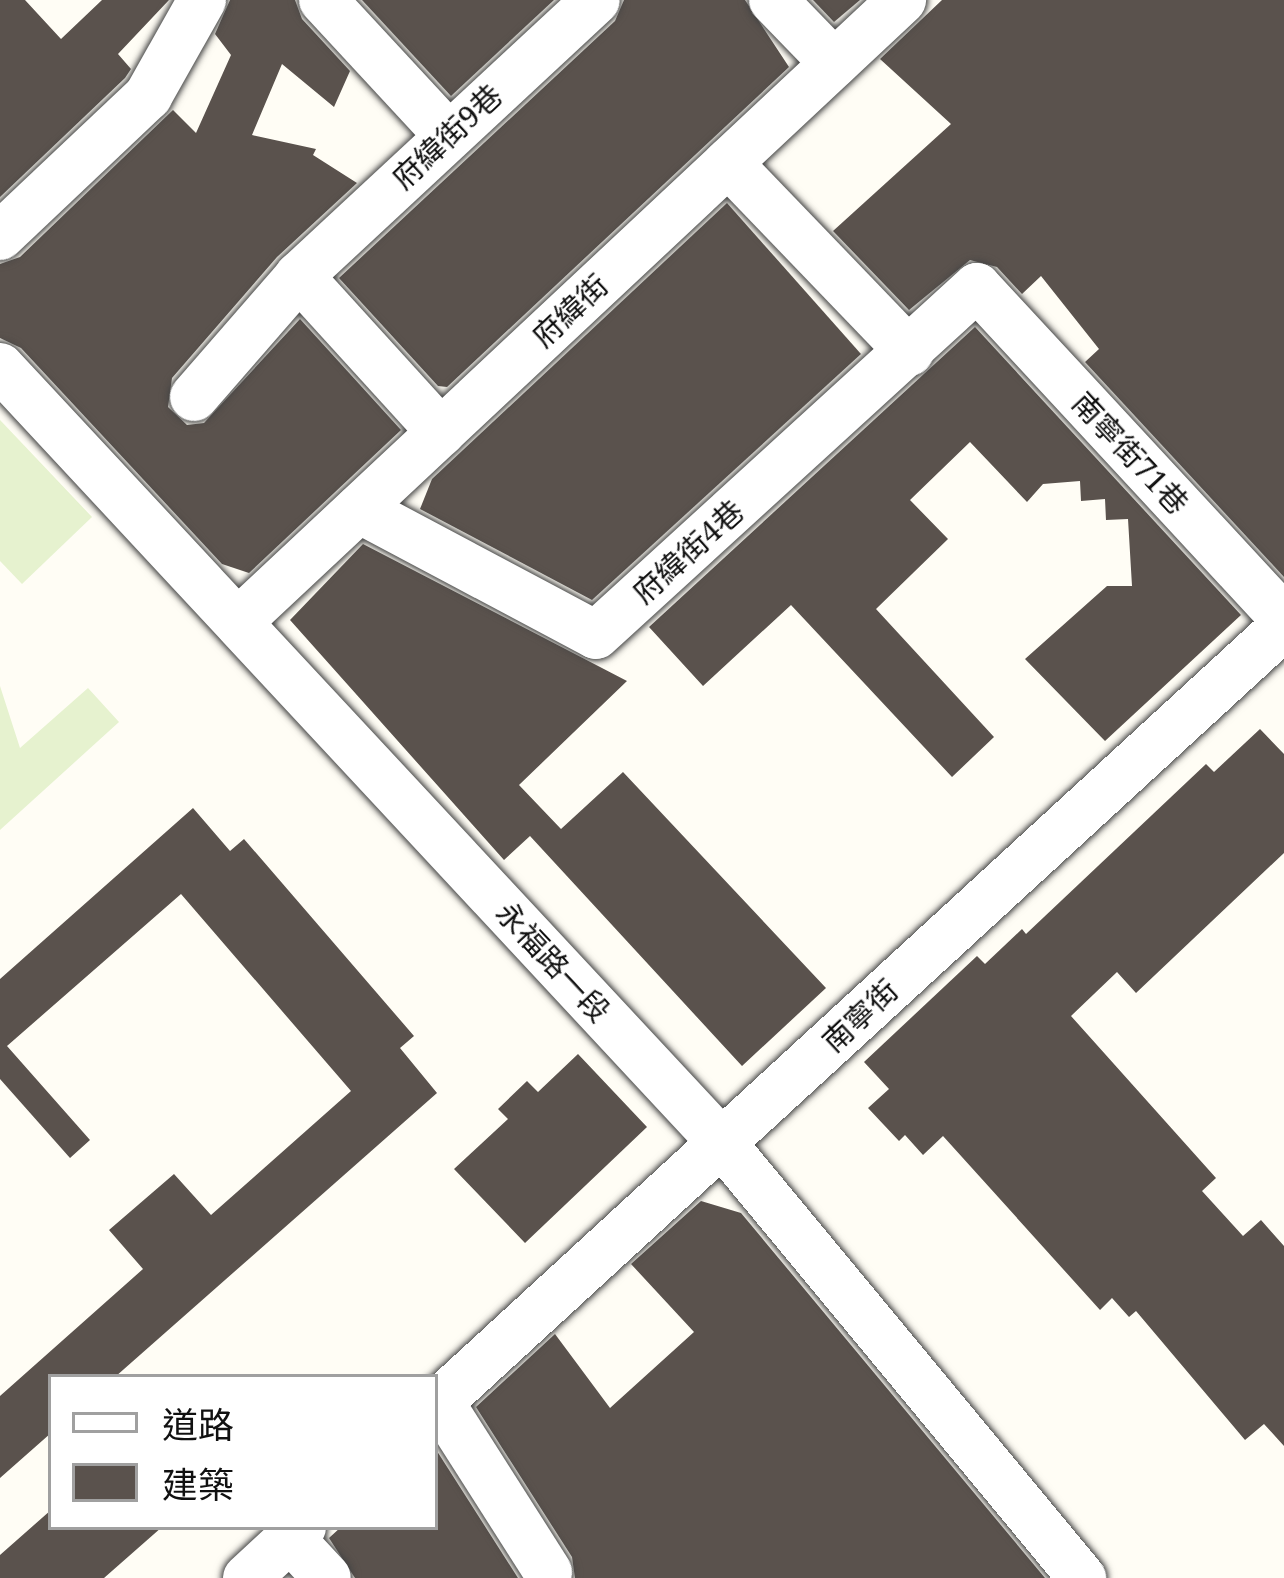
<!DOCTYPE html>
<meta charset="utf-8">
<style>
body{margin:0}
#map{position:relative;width:1284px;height:1578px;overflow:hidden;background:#fffdf5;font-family:"Noto Serif","Noto Sans TC",serif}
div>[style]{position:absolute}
.pitch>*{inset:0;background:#e6f2cf}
.building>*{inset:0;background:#5a524d}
.roads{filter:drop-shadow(0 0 3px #444) drop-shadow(0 0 3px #444)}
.minor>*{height:48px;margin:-24px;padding:0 24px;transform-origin:24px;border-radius:24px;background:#fff}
span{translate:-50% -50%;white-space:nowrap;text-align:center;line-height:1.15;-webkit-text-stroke:12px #fff;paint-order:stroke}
.street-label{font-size:30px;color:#111}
.legend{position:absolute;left:48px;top:1374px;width:390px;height:156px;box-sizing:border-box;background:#fff;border:3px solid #a0a0a0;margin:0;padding:15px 21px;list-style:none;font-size:36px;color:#111}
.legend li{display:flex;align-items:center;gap:24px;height:60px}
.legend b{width:60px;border:3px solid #a0a0a0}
</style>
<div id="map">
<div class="pitch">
<i style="clip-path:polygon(0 420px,92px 517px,22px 584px,0 561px)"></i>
<i style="clip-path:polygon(0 686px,20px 748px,88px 688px,119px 722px,0 830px)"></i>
</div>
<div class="building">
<i style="clip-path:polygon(0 0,25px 0,61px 39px,102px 0,169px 0,118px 54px,131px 69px,125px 78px,0 197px)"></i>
<i style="clip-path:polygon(230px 0,295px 0,302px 19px,350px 71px,334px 107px,282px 64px,252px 135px,316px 149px,313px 155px,357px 183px,277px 257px,172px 378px,168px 407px,187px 425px,204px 423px,300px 319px,401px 430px,249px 573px,222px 564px,21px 348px,0 338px,0 264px,20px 257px,173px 110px,196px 133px,231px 55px,215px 34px)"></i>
<i style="clip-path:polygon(362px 0,554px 0,451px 96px)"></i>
<i style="clip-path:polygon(624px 0,745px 0,789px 67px,447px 387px,438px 386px,339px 278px,615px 21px)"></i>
<i style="clip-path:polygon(813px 0,860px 0,834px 22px)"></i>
<i style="clip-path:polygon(942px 0,1284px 0,1284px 577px,1085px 362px,1099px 349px,1041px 276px,1022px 294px,997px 267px,970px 260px,909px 310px,833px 231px,951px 124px,880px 59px)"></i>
<i style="clip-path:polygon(727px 203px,861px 354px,592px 600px,420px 509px,432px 479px)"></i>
<i style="clip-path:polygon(975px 327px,1241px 615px,1105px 741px,1025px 659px,1107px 586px,1132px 586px,1128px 519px,1106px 520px,1105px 499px,1081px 501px,1080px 481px,1043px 484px,1027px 502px,970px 442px,910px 500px,948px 539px,876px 609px,994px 737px,952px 777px,791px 605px,703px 686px,649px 627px)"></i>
<i style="clip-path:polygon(363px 544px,627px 681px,519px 785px,561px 829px,623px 772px,826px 988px,742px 1066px,530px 836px,504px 860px,290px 620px)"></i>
<i style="clip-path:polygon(1260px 729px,1284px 754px,1284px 853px,1136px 993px,1117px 972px,1071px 1016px,1216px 1178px,1202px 1191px,1243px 1236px,1261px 1220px,1284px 1246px,1284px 1446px,1264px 1424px,1245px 1440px,1136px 1311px,1129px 1317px,1112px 1298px,1100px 1310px,943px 1136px,923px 1155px,905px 1135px,899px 1141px,868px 1108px,889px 1089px,864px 1062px,977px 956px,985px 964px,1022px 929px,1026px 934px,1206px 764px,1214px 772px)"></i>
<i style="clip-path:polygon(193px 808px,230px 851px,244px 839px,414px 1036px,400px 1048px,437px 1093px,115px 1377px,51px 1377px,51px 1433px,0 1478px,0 1396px,143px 1269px,109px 1230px,174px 1174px,211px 1215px,351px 1091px,181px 894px,7px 1046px,90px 1140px,70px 1158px,0 1079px,0 979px)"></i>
<i style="clip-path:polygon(578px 1054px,647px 1127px,525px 1243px,454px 1169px,508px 1119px,498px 1109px,527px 1081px,538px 1092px)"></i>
<i style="clip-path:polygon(701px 1201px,741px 1213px,1045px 1578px,575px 1578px,572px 1557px,476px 1407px,555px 1334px,610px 1408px,694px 1332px,631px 1264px)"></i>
<i style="clip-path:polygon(435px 1448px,518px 1578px,355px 1578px,329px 1538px,341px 1527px,435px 1527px)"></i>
<i style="clip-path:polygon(51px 1510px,51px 1527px,162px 1527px,104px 1578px,0 1578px,0 1555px)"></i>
</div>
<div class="roads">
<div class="minor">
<i style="left:323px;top:0;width:184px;rotate:47.2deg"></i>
<i style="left:773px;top:0;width:88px;rotate:45.9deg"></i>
<i style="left:728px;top:163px;width:262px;rotate:46.1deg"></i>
<i style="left:0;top:236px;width:204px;rotate:-43.4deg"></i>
<i style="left:148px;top:96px;width:110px;rotate:-60.6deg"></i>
<i style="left:299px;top:276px;width:211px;rotate:47.7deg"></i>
<i style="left:0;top:367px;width:1060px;rotate:47.06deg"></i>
<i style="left:722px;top:1143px;width:565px;rotate:50.39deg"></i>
<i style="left:194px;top:397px;width:160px;rotate:-49deg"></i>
<i style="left:299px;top:276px;width:405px;rotate:-42.9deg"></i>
<i style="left:359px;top:509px;width:268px;rotate:28deg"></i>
<i style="left:596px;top:635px;width:516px;rotate:-42.41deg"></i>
<i style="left:977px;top:287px;width:452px;rotate:47.2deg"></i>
<i style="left:238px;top:622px;width:910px;rotate:-43.13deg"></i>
<i style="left:439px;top:1401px;width:203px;rotate:57.5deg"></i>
<i style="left:435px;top:1406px;width:1153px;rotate:-42.57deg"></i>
<i style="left:290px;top:1538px;width:54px;rotate:47.2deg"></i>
<i style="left:247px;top:1578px;width:75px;rotate:-42.8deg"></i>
</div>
</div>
<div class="street-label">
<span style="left:447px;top:137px;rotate:-43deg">府緯街9巷</span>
<span style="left:570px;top:311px;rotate:-43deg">府緯街</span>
<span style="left:1130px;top:453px;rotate:47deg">南寧街71巷</span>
<span style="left:688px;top:552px;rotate:-42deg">府緯街4巷</span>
<span style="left:553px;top:962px;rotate:47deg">永福路一段</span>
<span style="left:860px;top:1016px;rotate:-43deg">南寧街</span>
</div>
<ul class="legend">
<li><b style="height:15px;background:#fff"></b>道路</li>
<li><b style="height:33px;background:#5a524d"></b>建築</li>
</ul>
</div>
